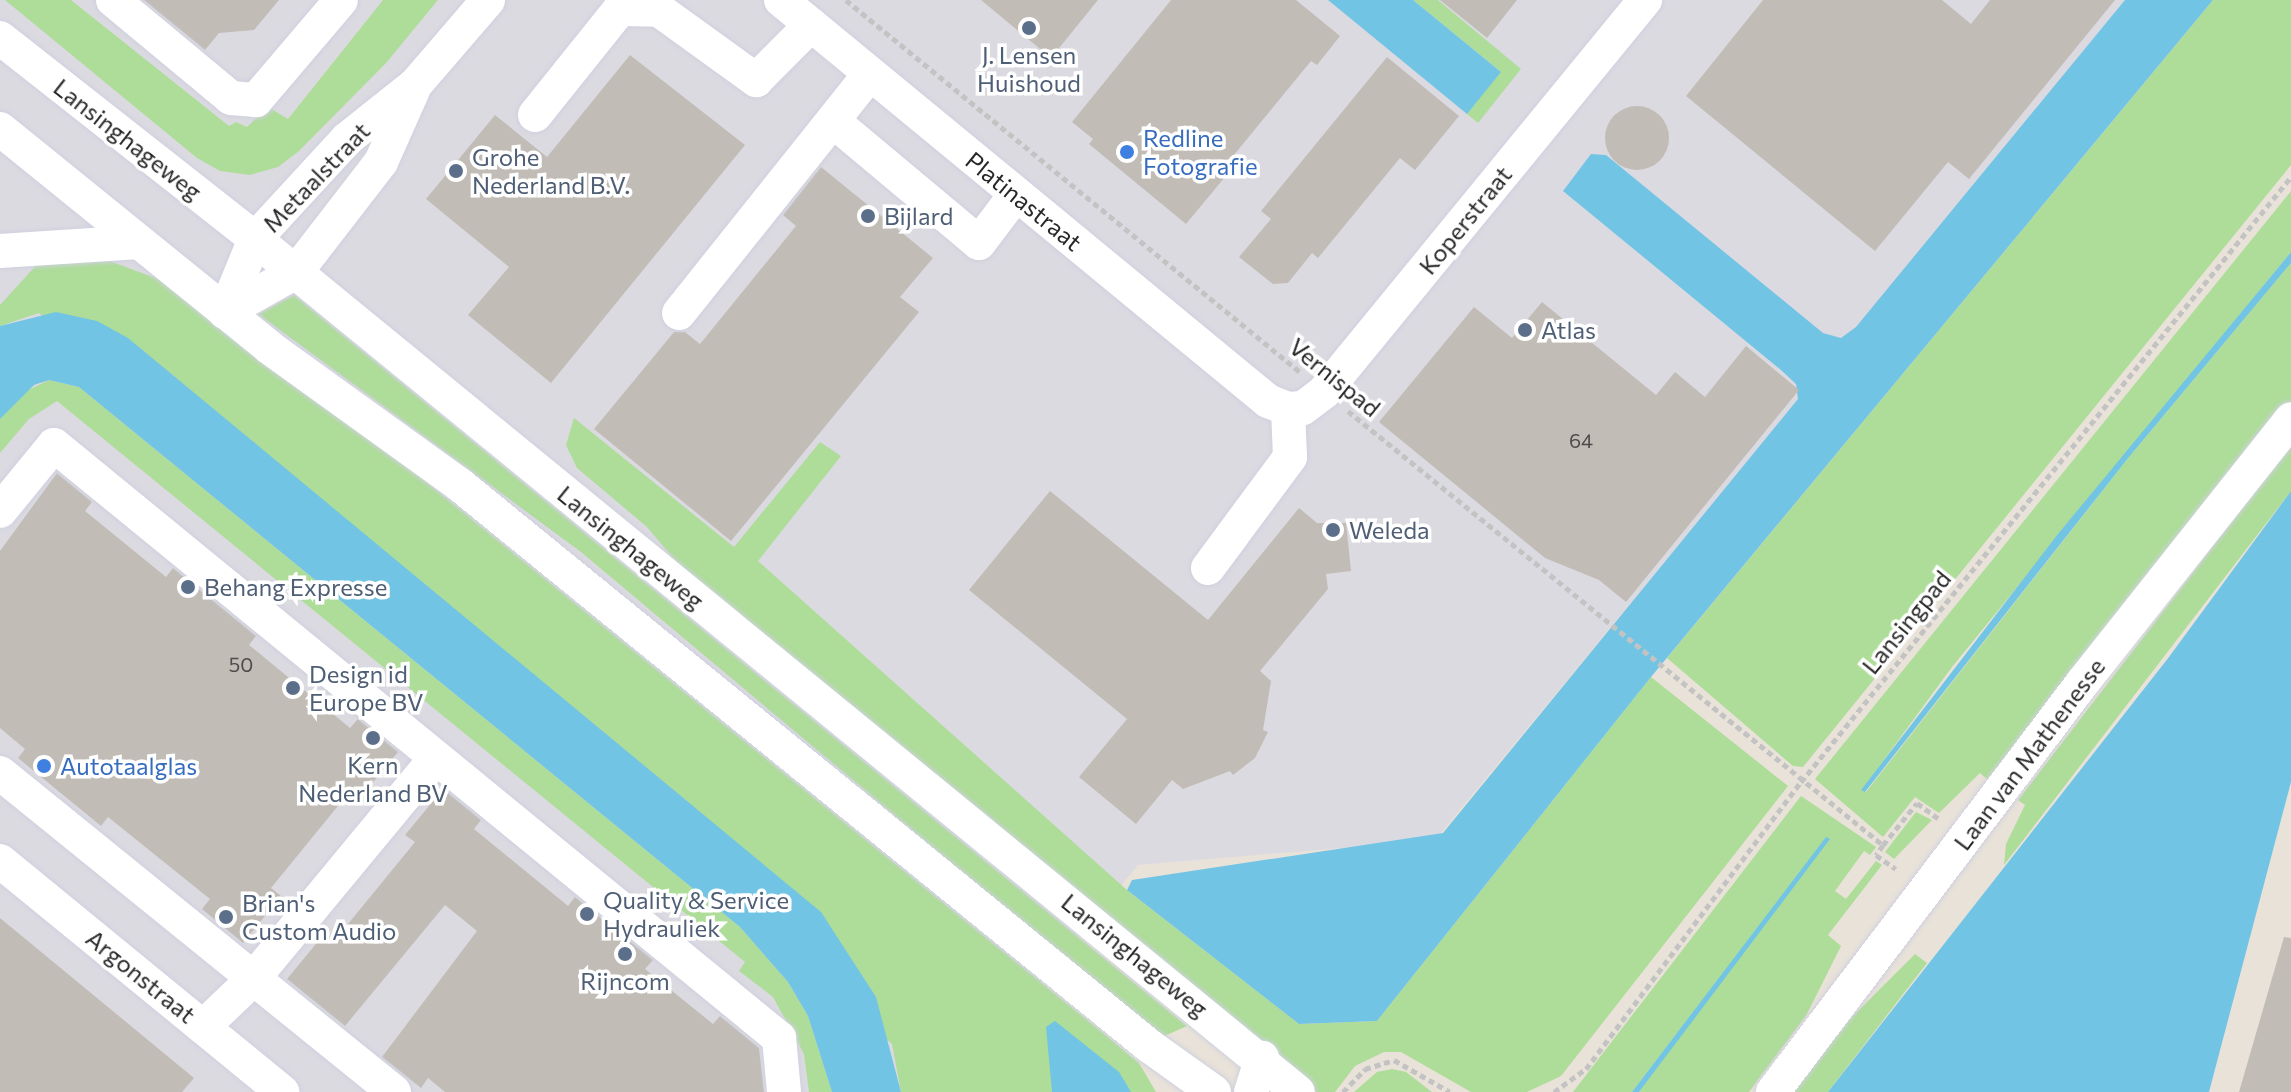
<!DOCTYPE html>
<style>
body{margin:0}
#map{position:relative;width:2291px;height:1092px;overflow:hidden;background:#e9e2d9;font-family:Commissioner,sans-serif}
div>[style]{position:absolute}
.industrial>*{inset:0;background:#dcdae1}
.green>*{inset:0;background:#aedc99}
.water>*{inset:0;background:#72c4e5}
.building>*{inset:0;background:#c1bcb6}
.round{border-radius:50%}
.path>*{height:5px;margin-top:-2.5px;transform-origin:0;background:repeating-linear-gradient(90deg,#c3c3c3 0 6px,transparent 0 10px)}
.roads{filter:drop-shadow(0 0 2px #cfd1df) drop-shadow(0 0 2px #cfd1df)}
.minor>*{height:34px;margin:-17px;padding:0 17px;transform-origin:17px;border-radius:17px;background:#fff}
.dots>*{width:22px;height:22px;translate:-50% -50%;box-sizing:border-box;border:4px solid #fff;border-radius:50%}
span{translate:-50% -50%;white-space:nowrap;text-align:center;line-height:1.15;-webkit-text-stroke:7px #fff;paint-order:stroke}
.number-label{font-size:20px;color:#4e4c4b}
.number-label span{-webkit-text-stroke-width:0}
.service-label{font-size:24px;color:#4e5e75}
.left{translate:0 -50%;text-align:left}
.shop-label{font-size:24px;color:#366cbe}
.street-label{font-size:24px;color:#272727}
</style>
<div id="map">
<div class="industrial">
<i style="clip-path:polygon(0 0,2129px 0,1435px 840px,1138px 865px,1012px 1016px,1016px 1092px,0 1092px)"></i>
</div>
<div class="green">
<i style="clip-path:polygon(5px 0,71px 0,229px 126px,236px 122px,247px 127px,268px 107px,288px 119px,383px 0,438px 0,386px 63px,299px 151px,278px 167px,250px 175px,220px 171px,197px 158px)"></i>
<i style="clip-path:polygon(1413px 0,1438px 0,1521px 69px,1478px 123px,1467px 114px,1500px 71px)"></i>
<i style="clip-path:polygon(2213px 0,2291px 0,2291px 165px,1803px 767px,1793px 766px,1667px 658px)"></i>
<i style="clip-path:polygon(2291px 191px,2291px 252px,1952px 667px,1862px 790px,1866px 792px,2129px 457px,2291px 263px,2291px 401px,1987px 779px,1980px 773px,1939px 813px,1915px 797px,1883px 837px,1815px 779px)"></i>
<i style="clip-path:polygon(93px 255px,161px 280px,392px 454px,1101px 1031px,1139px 1063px,1156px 1092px,901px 1092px,892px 1044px,39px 313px,0 326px,0 305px,41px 260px)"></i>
<i style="clip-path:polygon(294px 295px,1187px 1026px,1160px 1038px,581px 552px,258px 314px)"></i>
<i style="clip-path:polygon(49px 380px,79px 387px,740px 927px,788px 982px,808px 1016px,832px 1092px,809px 1092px,804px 1054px,773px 997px,739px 971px,745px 962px,57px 401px,29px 419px,0 453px,0 419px,20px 394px)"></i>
<i style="clip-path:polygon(574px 418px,734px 547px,820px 442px,841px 456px,758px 561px,1127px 890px,1299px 1024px,1377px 1021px,1651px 677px,1788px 786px,1561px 1076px,1527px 1092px,1471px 1092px,1401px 1052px,1384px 1052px,1355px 1066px,1335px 1092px,1316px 1092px,689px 577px,647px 527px,577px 468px,566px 445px)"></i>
<i style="clip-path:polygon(2291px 445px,2291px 491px,2004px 865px,2006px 844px,2025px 805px,2018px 800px)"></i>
<i style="clip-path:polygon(1801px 796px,1876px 847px,1870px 855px,1864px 851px,1835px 891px,1846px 899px,1876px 861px,1882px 865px,1828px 935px,1841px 946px,1806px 1016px,1749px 1092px,1639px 1092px,1827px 837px,1632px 1092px,1573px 1092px)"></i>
<i style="clip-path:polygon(1916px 812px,1932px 820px,1894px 859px,1885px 852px)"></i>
<i style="clip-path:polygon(1915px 954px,1927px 963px,1828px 1092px,1793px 1092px,1846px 1023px)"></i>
<i style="clip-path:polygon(1392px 1069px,1406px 1072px,1432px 1092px,1354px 1092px,1377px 1072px)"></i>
</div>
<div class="water">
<i style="clip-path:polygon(1328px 0,1413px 0,1501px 72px,1467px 114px)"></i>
<i style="clip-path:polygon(2125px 0,2213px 0,1651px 677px,1377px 1021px,1299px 1024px,1127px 890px,1132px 880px,1443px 833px,1798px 399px,1796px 384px,1781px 370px,1563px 191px,1591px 154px,1606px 155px,1823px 333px,1841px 338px,1856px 327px)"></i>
<i style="clip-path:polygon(2291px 252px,2291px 263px,2129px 457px,1865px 792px,1861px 790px,2058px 534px)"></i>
<i style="clip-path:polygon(56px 312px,97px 321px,128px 338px,821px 912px,876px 997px,901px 1092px,832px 1092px,808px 1016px,788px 982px,740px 927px,79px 387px,49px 380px,34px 385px,0 419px,0 326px)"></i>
<i style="clip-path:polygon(2291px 491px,2291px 782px,2209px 1092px,1828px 1092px,2169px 657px)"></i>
<i style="clip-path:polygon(1826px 837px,1830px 839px,1639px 1092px,1632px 1092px)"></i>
<i style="clip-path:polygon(1055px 1021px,1119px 1072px,1131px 1092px,1052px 1092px,1046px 1027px)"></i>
</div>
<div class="building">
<i style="clip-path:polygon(144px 0,279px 0,254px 30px,219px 33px,205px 50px)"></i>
<i style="clip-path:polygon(981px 0,1098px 0,1051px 58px)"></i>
<i style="clip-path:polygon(1171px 0,1296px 0,1340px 36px,1317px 65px,1311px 61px,1220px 172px,1225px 177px,1186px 224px,1089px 144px,1093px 139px,1072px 122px)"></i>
<i style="clip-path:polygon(1440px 0,1517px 0,1487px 38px)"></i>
<i style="clip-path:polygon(1763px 0,1942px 0,1971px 24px,1990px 0,2115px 0,1969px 179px,1948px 162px,1875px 251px,1686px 96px)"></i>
<i style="clip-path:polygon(630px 55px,745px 145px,551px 383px,468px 315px,509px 267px,426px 199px,495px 115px,547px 157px)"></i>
<i style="clip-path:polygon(1387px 57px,1459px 116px,1415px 170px,1400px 158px,1318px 258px,1312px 253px,1288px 283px,1273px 284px,1239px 257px,1271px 219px,1261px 211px)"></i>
<i class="round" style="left:1605px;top:106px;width:64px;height:64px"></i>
<i style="clip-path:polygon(821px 167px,933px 258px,900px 297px,919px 312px,731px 541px,594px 429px,674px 332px,685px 332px,700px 344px,796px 226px,783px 215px)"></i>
<i style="clip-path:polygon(1542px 302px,1656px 395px,1675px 372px,1705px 397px,1746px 346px,1799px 390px,1626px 602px,1599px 580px,1545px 558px,1379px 422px,1474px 307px,1512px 338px)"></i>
<i style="clip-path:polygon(57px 473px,92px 502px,85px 511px,166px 577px,173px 568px,256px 636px,249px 645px,350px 728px,358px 719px,398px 752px,360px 798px,351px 790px,271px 888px,281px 896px,243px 943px,202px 909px,210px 899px,108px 817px,101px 826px,18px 758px,25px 749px,0 728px,0 551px)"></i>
<i style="clip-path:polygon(1050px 491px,1208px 620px,1299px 508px,1317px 523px,1346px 523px,1351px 571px,1326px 574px,1328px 589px,1260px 671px,1271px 681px,1263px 730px,1268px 732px,1255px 758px,1233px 775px,1230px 771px,1183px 789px,1172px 780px,1136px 824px,1079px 777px,1127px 719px,969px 590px)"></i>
<i style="clip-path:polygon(443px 789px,481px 820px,474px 829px,568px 906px,575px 897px,653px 960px,645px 969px,713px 1024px,720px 1016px,759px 1048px,764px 1092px,445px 1092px,428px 1078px,421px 1088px,382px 1057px,477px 931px,445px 905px,345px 1026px,287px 979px,325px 933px,335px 940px,415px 842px,405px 835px)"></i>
<i style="clip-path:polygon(0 918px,194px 1078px,182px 1092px,0 1092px)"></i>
<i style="clip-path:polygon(2284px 937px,2291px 938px,2291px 1092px,2239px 1092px)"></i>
</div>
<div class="path">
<i style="left:846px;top:0;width:587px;rotate:39.33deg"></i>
<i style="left:1348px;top:411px;width:689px;rotate:39.05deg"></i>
<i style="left:1883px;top:845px;width:54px;rotate:-51deg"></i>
<i style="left:1917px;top:803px;width:26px;rotate:36deg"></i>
<i style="left:1883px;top:845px;width:12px;rotate:125deg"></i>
<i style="left:1876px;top:855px;width:24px;rotate:35deg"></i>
<i style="left:1343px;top:1092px;width:32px;rotate:-46deg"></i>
<i style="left:1365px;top:1069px;width:30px;rotate:-17deg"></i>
<i style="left:1394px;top:1060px;width:64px;rotate:29.7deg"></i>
<i style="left:1554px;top:1092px;width:39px;rotate:-36deg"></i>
<i style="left:1586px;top:1069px;width:359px;rotate:-53.2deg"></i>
<i style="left:1801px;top:782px;width:779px;rotate:-51deg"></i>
</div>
<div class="roads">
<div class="minor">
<i style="left:113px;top:0;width:153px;rotate:39.7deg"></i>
<i style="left:231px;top:98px;width:25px;rotate:5deg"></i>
<i style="left:256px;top:100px;width:131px;rotate:-49.6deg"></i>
<i style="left:781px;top:0;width:631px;rotate:39.47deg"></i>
<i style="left:1268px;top:401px;width:22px;rotate:22deg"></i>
<i style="left:1288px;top:409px;width:15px;rotate:-4deg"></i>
<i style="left:1303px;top:408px;width:26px;rotate:-37deg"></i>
<i style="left:1324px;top:392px;width:507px;rotate:-50.69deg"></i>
<i style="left:0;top:38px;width:325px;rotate:38.2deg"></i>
<i style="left:255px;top:239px;width:1347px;rotate:39.28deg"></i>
<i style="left:535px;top:115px;width:136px;rotate:-51.3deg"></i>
<i style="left:620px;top:9px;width:39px;rotate:1deg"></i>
<i style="left:659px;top:10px;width:120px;rotate:35.8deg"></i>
<i style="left:756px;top:80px;width:78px;rotate:-45deg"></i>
<i style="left:833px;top:121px;width:190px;rotate:39.9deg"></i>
<i style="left:979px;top:243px;width:61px;rotate:-52.9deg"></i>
<i style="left:0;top:129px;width:348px;rotate:39deg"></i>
<i style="left:270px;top:348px;width:234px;rotate:35.8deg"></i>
<i style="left:460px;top:485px;width:887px;rotate:39.14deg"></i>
<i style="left:1148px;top:1045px;width:81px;rotate:35.5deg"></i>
<i style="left:0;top:251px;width:139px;rotate:-3.7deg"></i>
<i style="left:225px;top:312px;width:79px;rotate:-67.7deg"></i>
<i style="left:255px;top:239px;width:136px;rotate:-47.4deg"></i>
<i style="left:347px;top:139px;width:87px;rotate:-38.5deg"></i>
<i style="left:415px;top:85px;width:112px;rotate:-49.3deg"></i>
<i style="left:225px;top:312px;width:81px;rotate:-29.4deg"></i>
<i style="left:296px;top:272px;width:139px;rotate:-52.3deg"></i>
<i style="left:381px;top:162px;width:79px;rotate:-66deg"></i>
<i style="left:679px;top:313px;width:306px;rotate:-51.4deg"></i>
<i style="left:0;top:511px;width:85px;rotate:-50.7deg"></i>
<i style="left:54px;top:445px;width:937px;rotate:39.28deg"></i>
<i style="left:779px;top:1038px;width:54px;rotate:84.7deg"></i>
<i style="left:1208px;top:568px;width:138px;rotate:-53.5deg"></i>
<i style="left:1290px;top:457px;width:48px;rotate:-92.4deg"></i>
<i style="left:0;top:773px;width:507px;rotate:39deg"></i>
<i style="left:0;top:861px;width:365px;rotate:39.3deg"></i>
<i style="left:203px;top:1027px;width:69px;rotate:-43.8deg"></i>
<i style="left:253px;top:979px;width:287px;rotate:-50.4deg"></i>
<i style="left:1251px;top:1092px;width:36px;rotate:-72deg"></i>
<i style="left:1773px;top:1092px;width:514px;rotate:-52.91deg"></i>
<i style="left:2083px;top:682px;width:335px;rotate:-51.6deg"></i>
</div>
</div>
<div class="dots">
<i style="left:1029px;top:28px;background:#5c6f8a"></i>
<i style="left:1127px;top:152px;background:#3f7fe0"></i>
<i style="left:456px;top:171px;background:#5c6f8a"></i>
<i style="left:868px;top:216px;background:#5c6f8a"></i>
<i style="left:1525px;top:330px;background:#5c6f8a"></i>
<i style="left:1333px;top:530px;background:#5c6f8a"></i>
<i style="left:188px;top:587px;background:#5c6f8a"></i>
<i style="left:293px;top:688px;background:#5c6f8a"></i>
<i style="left:373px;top:738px;background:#5c6f8a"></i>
<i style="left:44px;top:766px;background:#3f7fe0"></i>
<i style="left:587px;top:914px;background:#5c6f8a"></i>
<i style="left:226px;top:917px;background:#5c6f8a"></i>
<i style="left:625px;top:954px;background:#5c6f8a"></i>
</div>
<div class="number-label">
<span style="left:1581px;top:440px">64</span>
<span style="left:241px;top:664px">50</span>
</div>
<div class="service-label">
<span style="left:1029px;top:69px">J. Lensen<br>Huishoud</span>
<span class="left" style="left:472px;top:171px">Grohe<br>Nederland B.V.</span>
<span class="left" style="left:884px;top:216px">Bijlard</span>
<span class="left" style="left:1541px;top:330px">Atlas</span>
<span class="left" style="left:1349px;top:530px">Weleda</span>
<span class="left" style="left:204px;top:587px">Behang Expresse</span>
<span class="left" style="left:309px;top:688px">Design id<br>Europe BV</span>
<span style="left:373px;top:779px">Kern<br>Nederland BV</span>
<span class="left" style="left:603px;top:914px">Quality &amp; Service<br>Hydrauliek</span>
<span class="left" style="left:242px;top:917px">Brian's<br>Custom Audio</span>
<span style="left:625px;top:981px">Rijncom</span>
</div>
<div class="shop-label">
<span class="left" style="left:1143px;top:152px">Redline<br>Fotografie</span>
<span class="left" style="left:60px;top:766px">Autotaalglas</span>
</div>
<div class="street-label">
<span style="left:128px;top:139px;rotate:38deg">Lansinghageweg</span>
<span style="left:316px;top:177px;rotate:-46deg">Metaalstraat</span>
<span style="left:1024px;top:201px;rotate:39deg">Platinastraat</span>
<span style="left:1465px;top:220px;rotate:-51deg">Koperstraat</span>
<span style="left:1335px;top:377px;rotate:39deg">Vernispad</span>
<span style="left:631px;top:547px;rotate:39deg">Lansinghageweg</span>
<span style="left:1906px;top:622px;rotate:-51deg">Lansingpad</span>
<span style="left:2029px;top:754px;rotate:-53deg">Laan van Mathenesse</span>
<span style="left:1135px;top:955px;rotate:39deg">Lansinghageweg</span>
<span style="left:141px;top:976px;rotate:39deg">Argonstraat</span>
</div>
</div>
